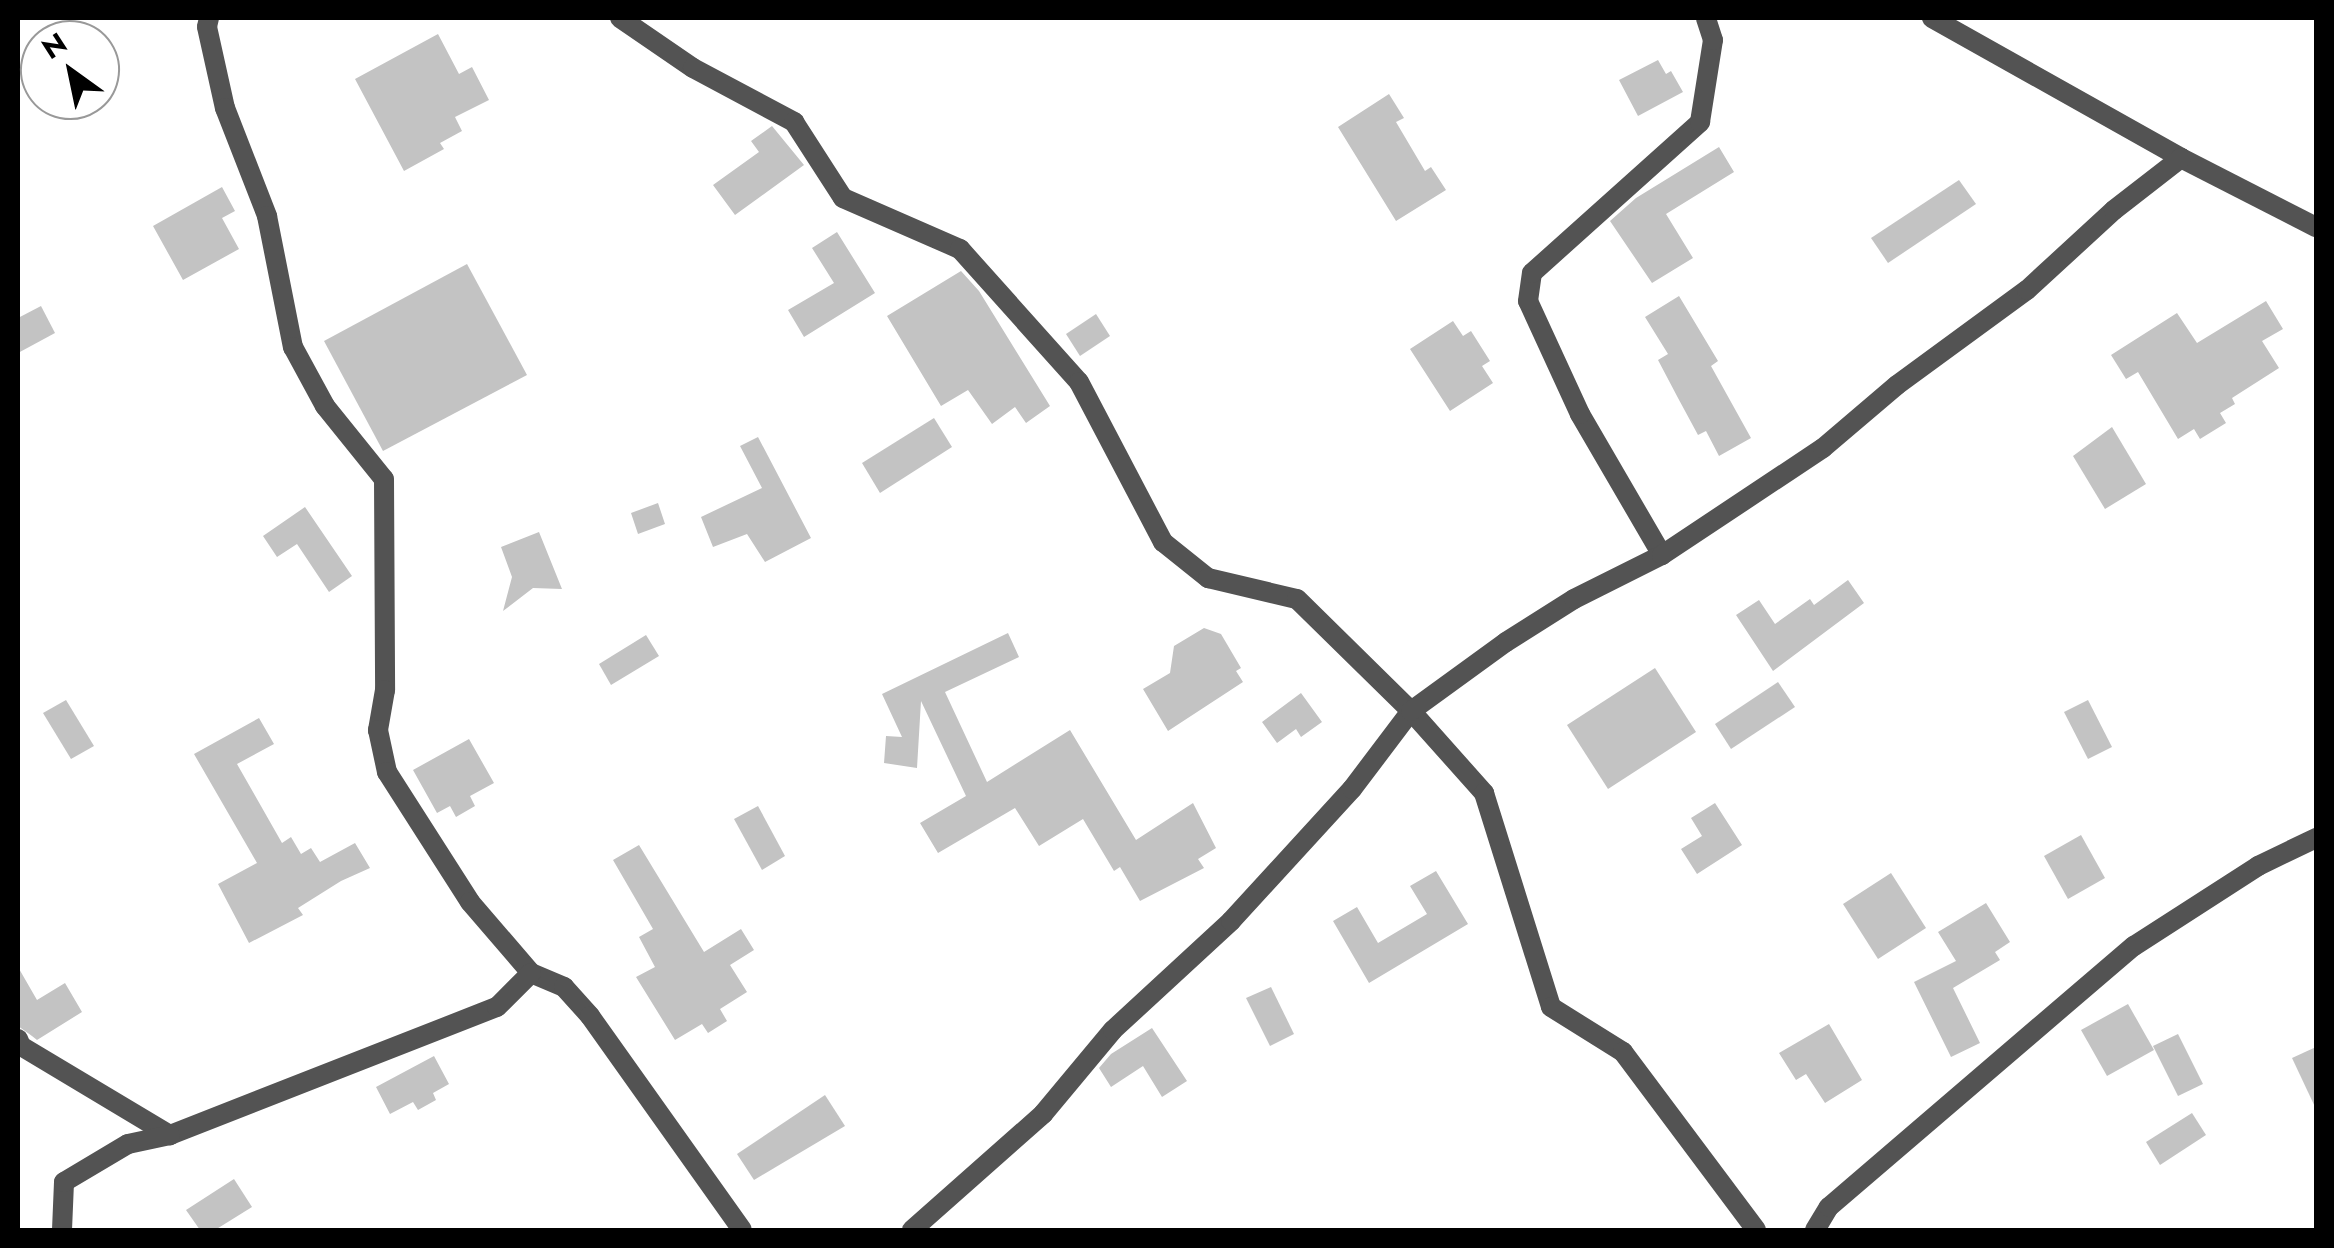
<!DOCTYPE html>
<style>
body{margin:0}
#map{position:relative;width:2334px;height:1248px;overflow:hidden;background:#fff;font-family:Jost,sans-serif}
div>[style]{position:absolute}
.building>*{inset:0;background:#c3c3c3}
.minor>*{height:20px;margin:-10px;padding:0 10px;transform-origin:10px;border-radius:10px;background:#535353}
span{translate:-50% -50%;white-space:nowrap;text-align:center;line-height:1.15;-webkit-text-stroke:8px #fff;paint-order:stroke}
.frame{position:absolute;inset:0;border:20px solid #000;pointer-events:none}
.north{position:absolute;left:20px;top:20px;width:100px;height:100px;box-sizing:border-box;background:#fff;border:2px solid #999;border-radius:50%;rotate:327deg;font-size:28px;font-weight:700;line-height:40px;text-align:center;color:#000}
.north::after{content:'';display:block;margin:auto;width:35px;height:45px;background:#000;clip-path:polygon(50% 0,100% 100%,50% 72%,0 100%)}
</style>
<div id="map">
<div class="building">
<i style="clip-path:polygon(438px 34px,459px 74px,472px 67px,489px 100px,455px 117px,462px 131px,440px 143px,444px 149px,404px 171px,355px 79px)"></i>
<i style="clip-path:polygon(1658px 60px,1666px 74px,1671px 71px,1683px 92px,1638px 116px,1619px 80px)"></i>
<i style="clip-path:polygon(1389px 94px,1404px 118px,1396px 122px,1425px 171px,1431px 167px,1446px 190px,1396px 221px,1338px 127px)"></i>
<i style="clip-path:polygon(772px 126px,804px 165px,735px 215px,713px 185px,759px 152px,751px 141px)"></i>
<i style="clip-path:polygon(1719px 147px,1734px 172px,1666px 214px,1693px 258px,1652px 283px,1610px 221px,1636px 198px)"></i>
<i style="clip-path:polygon(1959px 180px,1976px 204px,1888px 263px,1871px 238px)"></i>
<i style="clip-path:polygon(222px 187px,235px 211px,222px 218px,239px 249px,183px 280px,153px 226px)"></i>
<i style="clip-path:polygon(837px 232px,875px 293px,804px 337px,788px 310px,834px 283px,812px 248px)"></i>
<i style="clip-path:polygon(467px 264px,527px 375px,383px 451px,324px 341px)"></i>
<i style="clip-path:polygon(961px 271px,979px 291px,1050px 406px,1026px 423px,1015px 407px,992px 424px,968px 390px,941px 406px,887px 316px)"></i>
<i style="clip-path:polygon(1679px 296px,1718px 361px,1711px 366px,1751px 438px,1719px 456px,1706px 431px,1698px 435px,1678px 398px,1658px 360px,1668px 354px,1645px 317px)"></i>
<i style="clip-path:polygon(2266px 301px,2283px 329px,2262px 341px,2279px 368px,2232px 398px,2235px 404px,2220px 413px,2226px 423px,2200px 439px,2194px 429px,2178px 439px,2138px 372px,2126px 379px,2111px 355px,2177px 313px,2197px 343px)"></i>
<i style="clip-path:polygon(41px 306px,55px 333px,18px 353px,18px 318px)"></i>
<i style="clip-path:polygon(1096px 314px,1110px 336px,1080px 356px,1066px 334px)"></i>
<i style="clip-path:polygon(1453px 321px,1463px 336px,1471px 331px,1490px 361px,1482px 366px,1493px 383px,1450px 411px,1410px 349px)"></i>
<i style="clip-path:polygon(934px 418px,952px 447px,880px 493px,862px 463px)"></i>
<i style="clip-path:polygon(2112px 427px,2146px 484px,2105px 509px,2073px 456px)"></i>
<i style="clip-path:polygon(758px 437px,811px 538px,765px 562px,747px 534px,713px 547px,701px 517px,762px 488px,740px 446px)"></i>
<i style="clip-path:polygon(658px 503px,665px 524px,638px 534px,631px 513px)"></i>
<i style="clip-path:polygon(305px 507px,352px 576px,329px 592px,297px 544px,277px 557px,263px 536px)"></i>
<i style="clip-path:polygon(539px 532px,562px 589px,533px 588px,503px 611px,512px 577px,501px 547px)"></i>
<i style="clip-path:polygon(1848px 580px,1864px 603px,1773px 671px,1736px 615px,1759px 600px,1775px 624px,1810px 599px,1814px 605px)"></i>
<i style="clip-path:polygon(1204px 628px,1221px 634px,1241px 668px,1236px 671px,1243px 682px,1168px 731px,1143px 689px,1170px 673px,1174px 646px)"></i>
<i style="clip-path:polygon(1008px 633px,1019px 657px,945px 692px,987px 782px,1070px 730px,1136px 840px,1193px 803px,1216px 848px,1198px 859px,1204px 868px,1140px 901px,1120px 867px,1114px 871px,1083px 819px,1039px 846px,1015px 808px,938px 853px,920px 823px,966px 796px,921px 701px,917px 768px,884px 763px,886px 736px,902px 737px,882px 694px)"></i>
<i style="clip-path:polygon(646px 635px,659px 656px,611px 685px,599px 664px)"></i>
<i style="clip-path:polygon(1655px 668px,1696px 732px,1608px 789px,1567px 725px)"></i>
<i style="clip-path:polygon(1778px 682px,1795px 707px,1731px 749px,1715px 724px)"></i>
<i style="clip-path:polygon(1301px 693px,1322px 722px,1301px 737px,1296px 729px,1277px 743px,1262px 722px)"></i>
<i style="clip-path:polygon(66px 700px,94px 746px,71px 759px,43px 713px)"></i>
<i style="clip-path:polygon(2088px 700px,2112px 747px,2088px 759px,2064px 712px)"></i>
<i style="clip-path:polygon(259px 718px,274px 744px,237px 764px,282px 843px,291px 837px,301px 854px,311px 848px,320px 862px,355px 843px,370px 868px,341px 881px,298px 908px,303px 915px,249px 943px,218px 884px,257px 863px,194px 754px)"></i>
<i style="clip-path:polygon(469px 739px,494px 783px,470px 796px,475px 806px,456px 817px,450px 806px,437px 813px,413px 770px)"></i>
<i style="clip-path:polygon(1715px 803px,1742px 845px,1697px 874px,1681px 849px,1702px 836px,1691px 818px)"></i>
<i style="clip-path:polygon(758px 806px,785px 856px,762px 870px,734px 819px)"></i>
<i style="clip-path:polygon(2081px 835px,2105px 878px,2068px 899px,2044px 856px)"></i>
<i style="clip-path:polygon(639px 845px,704px 952px,741px 929px,754px 950px,730px 965px,747px 992px,720px 1009px,727px 1021px,708px 1033px,702px 1024px,675px 1040px,636px 977px,655px 967px,639px 937px,653px 929px,613px 860px)"></i>
<i style="clip-path:polygon(1436px 871px,1468px 924px,1369px 983px,1333px 921px,1357px 907px,1378px 943px,1427px 914px,1410px 886px)"></i>
<i style="clip-path:polygon(1891px 873px,1926px 928px,1878px 959px,1843px 904px)"></i>
<i style="clip-path:polygon(1986px 903px,2010px 942px,1995px 952px,2000px 960px,1953px 988px,1980px 1043px,1951px 1057px,1914px 982px,1956px 961px,1938px 932px)"></i>
<i style="clip-path:polygon(18px 967px,37px 1000px,65px 983px,82px 1012px,37px 1040px,32px 1036px,18px 1026px)"></i>
<i style="clip-path:polygon(1271px 987px,1294px 1034px,1270px 1046px,1246px 998px)"></i>
<i style="clip-path:polygon(2128px 1004px,2154px 1050px,2107px 1076px,2081px 1030px)"></i>
<i style="clip-path:polygon(1829px 1024px,1862px 1080px,1825px 1103px,1806px 1074px,1796px 1080px,1779px 1053px)"></i>
<i style="clip-path:polygon(1152px 1028px,1187px 1081px,1162px 1097px,1143px 1066px,1111px 1087px,1099px 1068px,1111px 1054px)"></i>
<i style="clip-path:polygon(2178px 1034px,2203px 1084px,2178px 1096px,2153px 1046px)"></i>
<i style="clip-path:polygon(2316px 1047px,2316px 1109px,2292px 1058px)"></i>
<i style="clip-path:polygon(434px 1056px,449px 1084px,433px 1093px,436px 1100px,418px 1110px,413px 1102px,390px 1114px,376px 1087px)"></i>
<i style="clip-path:polygon(825px 1095px,845px 1126px,754px 1180px,737px 1154px)"></i>
<i style="clip-path:polygon(2192px 1113px,2206px 1135px,2160px 1165px,2146px 1142px)"></i>
<i style="clip-path:polygon(234px 1179px,252px 1207px,215px 1230px,200px 1230px,186px 1210px)"></i>
</div>
<div class="minor">
<i style="left:209px;top:18px;width:9px;rotate:103deg"></i>
<i style="left:207px;top:27px;width:83px;rotate:77.5deg"></i>
<i style="left:225px;top:108px;width:116px;rotate:68.7deg"></i>
<i style="left:267px;top:216px;width:134px;rotate:78.8deg"></i>
<i style="left:293px;top:347px;width:67px;rotate:61.5deg"></i>
<i style="left:325px;top:406px;width:94px;rotate:51.1deg"></i>
<i style="left:384px;top:479px;width:211px;rotate:89.7deg"></i>
<i style="left:385px;top:690px;width:41px;rotate:99.9deg"></i>
<i style="left:378px;top:730px;width:43px;rotate:77.9deg"></i>
<i style="left:387px;top:772px;width:154px;rotate:57.4deg"></i>
<i style="left:470px;top:902px;width:94px;rotate:49.3deg"></i>
<i style="left:531px;top:973px;width:36px;rotate:23deg"></i>
<i style="left:564px;top:987px;width:39px;rotate:48deg"></i>
<i style="left:590px;top:1016px;width:262px;rotate:54.6deg"></i>
<i style="left:620px;top:18px;width:88px;rotate:34.4deg"></i>
<i style="left:693px;top:68px;width:115px;rotate:28.1deg"></i>
<i style="left:794px;top:122px;width:90px;rotate:57.2deg"></i>
<i style="left:843px;top:198px;width:128px;rotate:23.6deg"></i>
<i style="left:960px;top:249px;width:178px;rotate:48.2deg"></i>
<i style="left:1079px;top:382px;width:181px;rotate:62.3deg"></i>
<i style="left:1163px;top:542px;width:58px;rotate:38.7deg"></i>
<i style="left:1208px;top:578px;width:91px;rotate:13.3deg"></i>
<i style="left:1297px;top:599px;width:160px;rotate:44.5deg"></i>
<i style="left:1411px;top:711px;width:110px;rotate:48.3deg"></i>
<i style="left:1484px;top:793px;width:224px;rotate:72.6deg"></i>
<i style="left:1551px;top:1007px;width:85px;rotate:32deg"></i>
<i style="left:1623px;top:1052px;width:222px;rotate:53.2deg"></i>
<i style="left:1932px;top:18px;width:286px;rotate:29.3deg"></i>
<i style="left:2181px;top:158px;width:152px;rotate:27.1deg"></i>
<i style="left:1662px;top:555px;width:163px;rotate:-120.2deg"></i>
<i style="left:1580px;top:414px;width:124px;rotate:-114.7deg"></i>
<i style="left:1528px;top:301px;width:28px;rotate:-82deg"></i>
<i style="left:1532px;top:273px;width:226px;rotate:-41.9deg"></i>
<i style="left:1700px;top:122px;width:83px;rotate:-81deg"></i>
<i style="left:1713px;top:40px;width:23px;rotate:-108deg"></i>
<i style="left:18px;top:1039px;width:8px;rotate:67deg"></i>
<i style="left:21px;top:1046px;width:174px;rotate:30.9deg"></i>
<i style="left:170px;top:1135px;width:351px;rotate:-21.4deg"></i>
<i style="left:497px;top:1007px;width:48px;rotate:-45deg"></i>
<i style="left:62px;top:1230px;width:48px;rotate:-87.6deg"></i>
<i style="left:64px;top:1182px;width:74px;rotate:-30.7deg"></i>
<i style="left:128px;top:1144px;width:43px;rotate:-12.1deg"></i>
<i style="left:912px;top:1230px;width:175px;rotate:-41.5deg"></i>
<i style="left:1043px;top:1114px;width:109px;rotate:-50.2deg"></i>
<i style="left:1113px;top:1030px;width:161px;rotate:-42.7deg"></i>
<i style="left:1231px;top:921px;width:179px;rotate:-47.5deg"></i>
<i style="left:1352px;top:789px;width:98px;rotate:-52.9deg"></i>
<i style="left:1411px;top:711px;width:117px;rotate:-36deg"></i>
<i style="left:1506px;top:642px;width:80px;rotate:-32.3deg"></i>
<i style="left:1574px;top:599px;width:98px;rotate:-26.6deg"></i>
<i style="left:1662px;top:555px;width:193px;rotate:-33.6deg"></i>
<i style="left:1823px;top:448px;width:97px;rotate:-40.4deg"></i>
<i style="left:1897px;top:385px;width:161px;rotate:-36.2deg"></i>
<i style="left:2027px;top:290px;width:118px;rotate:-42.6deg"></i>
<i style="left:2114px;top:210px;width:85px;rotate:-37.8deg"></i>
<i style="left:1815px;top:1230px;width:27px;rotate:-59deg"></i>
<i style="left:1829px;top:1207px;width:401px;rotate:-40.6deg"></i>
<i style="left:2134px;top:946px;width:148px;rotate:-32.8deg"></i>
<i style="left:2258px;top:866px;width:64px;rotate:-25.8deg"></i>
</div>
<div class="frame"></div>
<div class="north">N</div>
</div>
